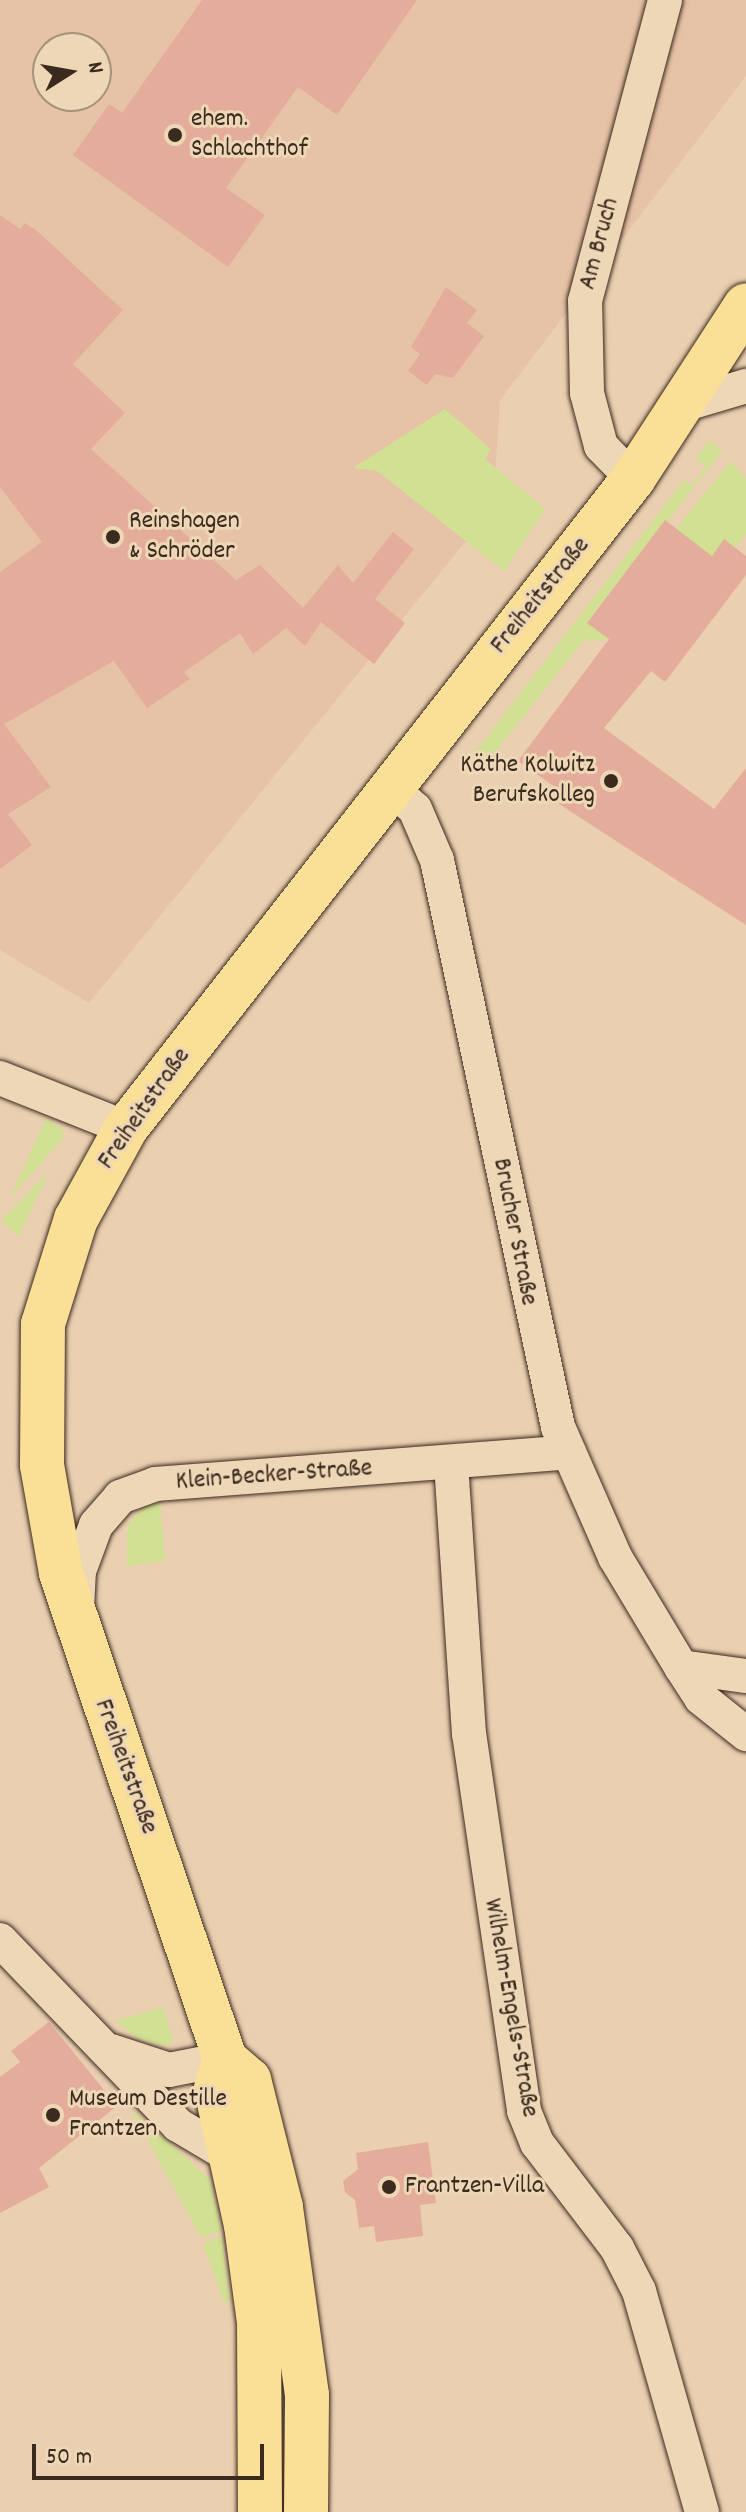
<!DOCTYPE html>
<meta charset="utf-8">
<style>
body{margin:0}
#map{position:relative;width:746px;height:2512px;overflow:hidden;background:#ebcfb1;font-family:Dekko,sans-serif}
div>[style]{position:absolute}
.built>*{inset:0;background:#e6c2a7}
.green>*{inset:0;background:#d2e094}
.building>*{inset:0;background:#e4ad9b}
.roads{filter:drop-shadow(0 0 2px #3b2a1e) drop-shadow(0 0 2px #3b2a1e)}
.street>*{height:34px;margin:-17px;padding:0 17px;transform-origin:17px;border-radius:17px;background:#edd7b6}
.primary>*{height:44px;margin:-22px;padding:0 22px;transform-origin:22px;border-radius:22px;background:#fadf96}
.dots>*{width:22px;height:22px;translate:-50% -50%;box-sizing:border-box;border:4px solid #edd7b6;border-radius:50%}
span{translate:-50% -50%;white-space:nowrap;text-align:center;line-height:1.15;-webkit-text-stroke:6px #edd7b6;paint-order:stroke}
.poi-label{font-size:26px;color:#3b2a1e}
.left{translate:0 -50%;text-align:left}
.right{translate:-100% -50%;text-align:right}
.street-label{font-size:26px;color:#3b2a1e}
.north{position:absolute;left:32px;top:32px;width:80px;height:80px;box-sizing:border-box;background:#edd7b6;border:2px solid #a69279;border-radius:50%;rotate:79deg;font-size:22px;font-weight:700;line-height:32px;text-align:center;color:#3b2a1e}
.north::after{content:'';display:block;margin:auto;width:28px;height:36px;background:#3b2a1e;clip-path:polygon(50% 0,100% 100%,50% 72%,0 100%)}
.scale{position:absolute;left:32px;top:2444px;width:232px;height:36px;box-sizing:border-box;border:4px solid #3b2a1e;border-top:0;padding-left:10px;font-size:24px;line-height:28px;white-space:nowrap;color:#3b2a1e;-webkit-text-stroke:6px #edd7b6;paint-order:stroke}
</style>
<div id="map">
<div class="built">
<i style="clip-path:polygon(evenodd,0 0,746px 0,746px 76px,500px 400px,493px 508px,89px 1003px,0 950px,0 0,48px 48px,96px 48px,96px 96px,48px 96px,48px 48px)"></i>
</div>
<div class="green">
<i style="clip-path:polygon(445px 409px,491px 449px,485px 459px,545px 509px,504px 571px,377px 471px,353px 468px)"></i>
<i style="clip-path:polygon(709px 440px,722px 451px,588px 623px,609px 639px,583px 641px,482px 769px,466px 764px,684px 480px,693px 486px,705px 465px,696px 460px)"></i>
<i style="clip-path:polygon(731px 461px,746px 478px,746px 535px,735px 548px,724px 540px,712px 556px,676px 529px)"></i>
<i style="clip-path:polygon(46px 1118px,63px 1129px,63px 1139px,10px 1198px)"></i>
<i style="clip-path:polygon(45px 1175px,47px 1176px,19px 1236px,1px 1221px)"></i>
<i style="clip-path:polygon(160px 1501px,165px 1561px,127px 1566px,127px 1525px,145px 1506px)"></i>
<i style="clip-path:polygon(163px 2007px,173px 2039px,168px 2046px,138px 2039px,115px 2021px)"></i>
<i style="clip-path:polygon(131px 2109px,210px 2179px,221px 2231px,201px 2238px)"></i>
<i style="clip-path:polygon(222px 2236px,229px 2301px,224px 2303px,203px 2243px)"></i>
</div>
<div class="building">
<i style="clip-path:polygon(202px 0,417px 0,337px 115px,298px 87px,226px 188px,265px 215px,228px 267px,73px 155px,109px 104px,122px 113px)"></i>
<i style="clip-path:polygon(0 215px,20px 229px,25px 223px,37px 231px,123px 310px,73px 364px,125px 413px,91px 449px,236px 580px,260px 565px,303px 608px,338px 565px,353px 583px,393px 532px,414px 549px,375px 599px,405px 623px,374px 664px,321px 622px,305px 646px,286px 628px,253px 654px,240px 633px,184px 672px,190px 679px,147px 708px,114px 661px,4px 724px,51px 787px,8px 814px,32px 845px,0 869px,0 572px,42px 542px,0 487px)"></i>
<i style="clip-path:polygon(446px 287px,477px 310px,467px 323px,484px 336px,453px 378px,435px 374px,427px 385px,408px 371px,420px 354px,411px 347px)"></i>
<i style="clip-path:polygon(665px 520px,712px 556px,724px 539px,746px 556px,746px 575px,665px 682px,651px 671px,604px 728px,714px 809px,746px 768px,746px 925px,559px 804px,565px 794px,518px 761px,609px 639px,587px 623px)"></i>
<i style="clip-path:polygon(49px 2022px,117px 2106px,39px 2168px,49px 2187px,0 2213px,0 2077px,20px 2062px,11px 2051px)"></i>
<i style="clip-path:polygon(428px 2142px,436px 2203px,420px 2205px,423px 2236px,376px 2242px,374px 2226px,359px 2228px,355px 2200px,345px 2192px,343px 2181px,358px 2169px,356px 2153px)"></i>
</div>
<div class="roads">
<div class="street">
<i style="left:682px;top:405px;width:67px;rotate:-16.5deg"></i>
<i style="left:633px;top:479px;width:46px;rotate:-134.1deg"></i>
<i style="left:601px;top:446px;width:55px;rotate:-104.8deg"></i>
<i style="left:587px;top:393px;width:92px;rotate:-91.2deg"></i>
<i style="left:585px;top:301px;width:311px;rotate:-75.1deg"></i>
<i style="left:388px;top:785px;width:36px;rotate:42deg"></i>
<i style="left:415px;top:809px;width:56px;rotate:66.7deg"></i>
<i style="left:437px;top:860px;width:580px;rotate:77.95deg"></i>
<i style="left:558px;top:1427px;width:142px;rotate:66.3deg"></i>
<i style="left:615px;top:1557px;width:128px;rotate:59deg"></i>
<i style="left:681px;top:1667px;width:37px;rotate:57deg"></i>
<i style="left:701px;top:1698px;width:58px;rotate:38.7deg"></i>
<i style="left:0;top:1078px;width:136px;rotate:21.6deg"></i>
<i style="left:451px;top:1463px;width:271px;rotate:86.2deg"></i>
<i style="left:469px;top:1733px;width:382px;rotate:81.7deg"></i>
<i style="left:524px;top:2111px;width:35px;rotate:68deg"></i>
<i style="left:537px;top:2143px;width:132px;rotate:52.7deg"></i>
<i style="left:617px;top:2248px;width:48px;rotate:62.9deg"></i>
<i style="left:639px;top:2291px;width:230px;rotate:74.1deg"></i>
<i style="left:77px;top:1608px;width:37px;rotate:-87deg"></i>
<i style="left:79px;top:1571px;width:49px;rotate:-69.7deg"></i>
<i style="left:96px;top:1525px;width:37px;rotate:-49deg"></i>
<i style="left:120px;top:1497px;width:38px;rotate:-20deg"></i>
<i style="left:156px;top:1484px;width:414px;rotate:-4.4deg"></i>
<i style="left:681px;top:1667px;width:66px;rotate:7.9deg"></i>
<i style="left:0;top:1940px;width:257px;rotate:46.1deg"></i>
<i style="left:178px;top:2125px;width:63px;rotate:30.7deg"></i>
<i style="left:111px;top:2051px;width:61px;rotate:18.1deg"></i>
<i style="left:169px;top:2070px;width:57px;rotate:-11.1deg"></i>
</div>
<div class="primary">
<i style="left:225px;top:2059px;width:31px;rotate:107deg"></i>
<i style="left:216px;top:2089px;width:139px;rotate:77.6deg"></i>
<i style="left:246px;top:2225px;width:98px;rotate:82.4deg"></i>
<i style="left:259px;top:2322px;width:190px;rotate:89.7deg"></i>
<i style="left:306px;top:2512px;width:117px;rotate:-89.5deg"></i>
<i style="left:307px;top:2395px;width:190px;rotate:-97.9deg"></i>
<i style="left:281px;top:2207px;width:131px;rotate:-104.1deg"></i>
<i style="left:249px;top:2080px;width:32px;rotate:-139deg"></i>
<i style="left:225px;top:2059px;width:513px;rotate:-108.65deg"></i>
<i style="left:61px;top:1573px;width:110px;rotate:-100deg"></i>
<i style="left:42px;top:1465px;width:141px;rotate:-89.6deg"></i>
<i style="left:43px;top:1324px;width:110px;rotate:-72.6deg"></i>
<i style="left:76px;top:1219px;width:104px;rotate:-61.2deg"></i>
<i style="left:126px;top:1128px;width:824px;rotate:-52deg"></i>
<i style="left:633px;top:479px;width:207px;rotate:-57deg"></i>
</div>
</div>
<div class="dots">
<i style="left:175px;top:135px;background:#3b2a1e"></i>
<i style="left:113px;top:537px;background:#3b2a1e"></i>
<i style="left:611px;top:781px;background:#3b2a1e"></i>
<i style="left:53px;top:2115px;background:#3b2a1e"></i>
<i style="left:389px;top:2187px;background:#3b2a1e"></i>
</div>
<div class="poi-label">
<span class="left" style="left:191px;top:135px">ehem.<br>Schlachthof</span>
<span class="left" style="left:129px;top:537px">Reinshagen<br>&amp; Schröder</span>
<span class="right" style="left:595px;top:781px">Käthe Kolwitz<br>Berufskolleg</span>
<span class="left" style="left:69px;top:2115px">Museum Destille<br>Frantzen</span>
<span class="left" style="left:405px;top:2187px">Frantzen-Villa</span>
</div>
<div class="street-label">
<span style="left:600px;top:244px;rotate:-75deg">Am Bruch</span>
<span style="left:541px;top:596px;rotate:-51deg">Freiheitstraße</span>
<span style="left:145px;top:1109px;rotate:-55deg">Freiheitstraße</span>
<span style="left:514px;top:1232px;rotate:79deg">Brucher Straße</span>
<span style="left:274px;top:1476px;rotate:-4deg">Klein-Becker-Straße</span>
<span style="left:125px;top:1767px;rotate:70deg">Freiheitstraße</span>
<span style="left:510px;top:2008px;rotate:80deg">Wilhelm-Engels-Straße</span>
</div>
<div class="north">N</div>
<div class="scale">50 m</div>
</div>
